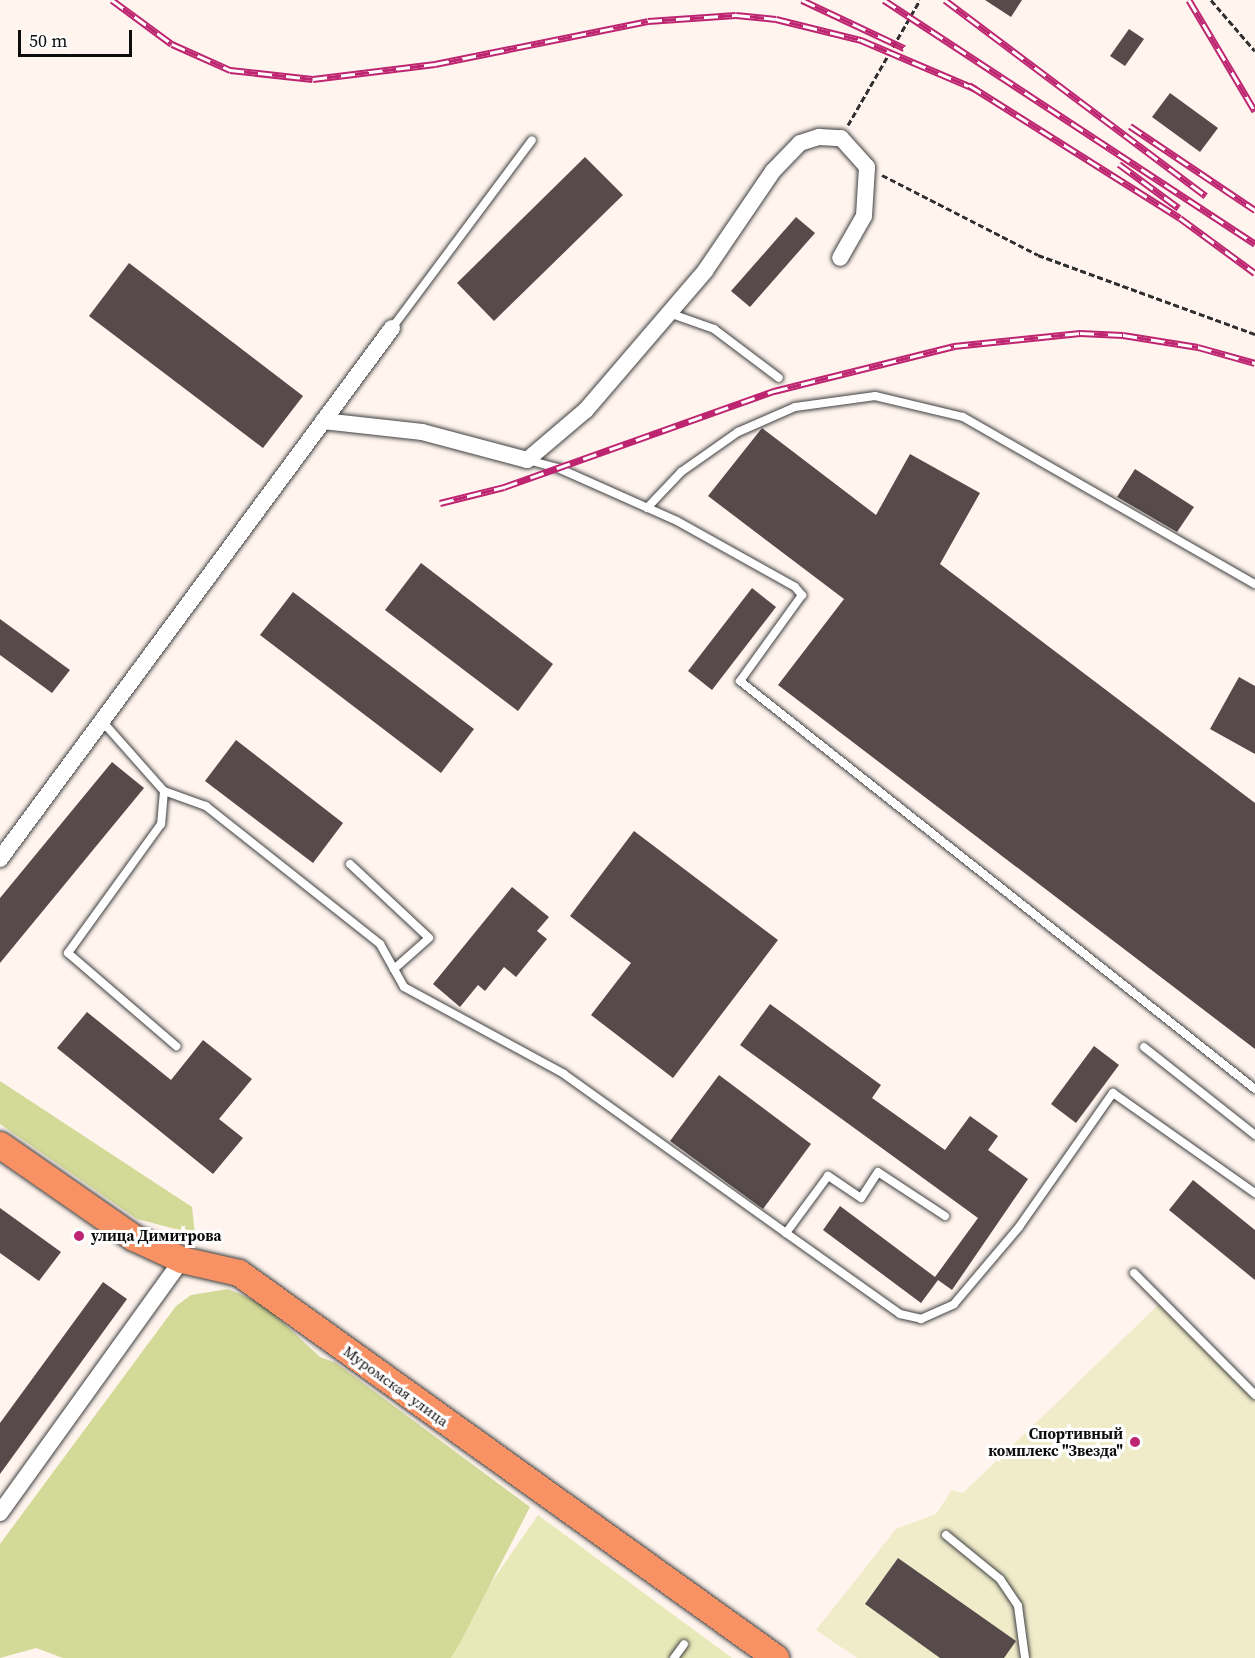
<!DOCTYPE html>
<meta charset="utf-8">
<style>
body{margin:0}
#map{position:relative;width:1255px;height:1658px;overflow:hidden;background:#fff4ee;font-family:"Source Serif 4",serif}
div>[style]{position:absolute}
.green>*{inset:0;background:#e8e9b8}
.forest>*{inset:0;background:#d3da97}
.pitch>*{inset:0;background:#f0ecca}
.building>*{inset:0;background:#564a4b}
.path>*{height:3px;margin-top:-1.5px;transform-origin:0;background:repeating-linear-gradient(90deg,#2f2f2f 0 6px,transparent 0 9px)}
.roads{filter:drop-shadow(0 0 2px #404040) drop-shadow(0 0 2px #404040)}
.service>*{height:8px;margin:-4px;padding:0 4px;transform-origin:4px;border-radius:4px;background:#fff}
.minor>*{height:16px;margin:-8px;padding:0 8px;transform-origin:8px;border-radius:8px;background:#fff}
.primary>*{height:26px;margin:-13px;padding:0 13px;transform-origin:13px;border-radius:13px;background:#f89264}
.rail>*{height:7px;margin-top:-3.5px;transform-origin:0;background:repeating-linear-gradient(90deg,#fff 0 14px,#be2571 0 28px);box-sizing:border-box;border-block:2px solid #be2571}
.dots>*{width:16px;height:16px;translate:-50% -50%;box-sizing:border-box;border:3px solid #fff;border-radius:50%}
span{translate:-50% -50%;white-space:nowrap;text-align:center;line-height:1.15;-webkit-text-stroke:6px #fff;paint-order:stroke}
.poi-label{font-size:15px;color:#0d0d0d;font-weight:700}
.left{translate:0 -50%;text-align:left}
.right{translate:-100% -50%;text-align:right}
.street-label{font-size:15px;color:#0d0d0d}
.scale{position:absolute;left:18px;top:30px;width:114px;height:27px;box-sizing:border-box;border:3px solid #0d0d0d;border-top:0;padding-left:8px;font-size:18px;line-height:21px;white-space:nowrap;color:#0d0d0d;-webkit-text-stroke:4px #fff;paint-order:stroke}
</style>
<div id="map">
<div class="green">
<i style="clip-path:polygon(538px 1515px,732px 1658px,439px 1658px)"></i>
</div>
<div class="forest">
<i style="clip-path:polygon(0 1081px,192px 1207px,195px 1234px,137px 1219px,0 1124px)"></i>
<i style="clip-path:polygon(228px 1289px,263px 1304px,320px 1357px,336px 1363px,530px 1507px,460px 1643px,451px 1658px,63px 1658px,36px 1648px,0 1658px,0 1544px,176px 1306px,191px 1295px)"></i>
</div>
<div class="pitch">
<i style="clip-path:polygon(1159px 1304px,1255px 1395px,1255px 1658px,857px 1658px,816px 1630px,896px 1529px,936px 1514px,952px 1490px,963px 1493px)"></i>
</div>
<div class="building">
<i style="clip-path:polygon(985px 0,1022px 0,1011px 17px)"></i>
<i style="clip-path:polygon(1129px 29px,1144px 39px,1125px 66px,1110px 56px)"></i>
<i style="clip-path:polygon(1170px 93px,1218px 128px,1200px 152px,1152px 117px)"></i>
<i style="clip-path:polygon(585px 157px,623px 195px,494px 321px,457px 283px)"></i>
<i style="clip-path:polygon(796px 217px,815px 233px,750px 307px,731px 291px)"></i>
<i style="clip-path:polygon(129px 263px,303px 396px,263px 448px,89px 316px)"></i>
<i style="clip-path:polygon(762px 428px,876px 515px,910px 454px,980px 493px,940px 564px,1255px 803px,1255px 1049px,778px 685px,844px 599px,708px 496px)"></i>
<i style="clip-path:polygon(1135px 469px,1194px 507px,1177px 532px,1117px 497px)"></i>
<i style="clip-path:polygon(421px 563px,553px 664px,518px 711px,385px 610px)"></i>
<i style="clip-path:polygon(752px 588px,776px 607px,712px 690px,688px 671px)"></i>
<i style="clip-path:polygon(293px 592px,474px 729px,441px 773px,260px 635px)"></i>
<i style="clip-path:polygon(0 619px,70px 670px,52px 693px,0 655px)"></i>
<i style="clip-path:polygon(1239px 677px,1255px 686px,1255px 754px,1210px 729px)"></i>
<i style="clip-path:polygon(236px 740px,343px 823px,313px 863px,205px 781px)"></i>
<i style="clip-path:polygon(112px 762px,144px 788px,0 963px,0 898px)"></i>
<i style="clip-path:polygon(634px 831px,778px 940px,673px 1078px,591px 1015px,631px 963px,570px 916px)"></i>
<i style="clip-path:polygon(512px 887px,549px 917px,537px 931px,547px 939px,516px 977px,504px 967px,485px 991px,478px 985px,460px 1007px,433px 984px)"></i>
<i style="clip-path:polygon(770px 1004px,881px 1085px,872px 1098px,945px 1150px,970px 1116px,998px 1136px,988px 1150px,1028px 1179px,952px 1290px,938px 1280px,921px 1303px,823px 1230px,840px 1206px,935px 1277px,978px 1218px,740px 1045px)"></i>
<i style="clip-path:polygon(87px 1012px,171px 1080px,203px 1040px,252px 1079px,219px 1119px,243px 1138px,213px 1174px,57px 1048px)"></i>
<i style="clip-path:polygon(1094px 1046px,1119px 1065px,1076px 1123px,1051px 1104px)"></i>
<i style="clip-path:polygon(719px 1075px,811px 1144px,763px 1209px,670px 1141px)"></i>
<i style="clip-path:polygon(1193px 1180px,1255px 1230px,1255px 1280px,1169px 1210px)"></i>
<i style="clip-path:polygon(0 1208px,61px 1252px,39px 1281px,0 1253px)"></i>
<i style="clip-path:polygon(103px 1282px,127px 1299px,0 1474px,0 1423px)"></i>
<i style="clip-path:polygon(898px 1558px,1016px 1641px,1004px 1658px,940px 1658px,865px 1604px)"></i>
</div>
<div class="path">
<i style="left:1211px;top:0;width:67px;rotate:49.2deg"></i>
<i style="left:848px;top:125px;width:144px;rotate:-60.1deg"></i>
<i style="left:882px;top:175px;width:175px;rotate:27.1deg"></i>
<i style="left:1038px;top:255px;width:231px;rotate:20deg"></i>
</div>
<div class="roads">
<div class="service">
<i style="left:669px;top:313px;width:48px;rotate:19.6deg"></i>
<i style="left:714px;top:329px;width:81px;rotate:37deg"></i>
<i style="left:392px;top:328px;width:234px;rotate:-53.3deg"></i>
<i style="left:528px;top:460px;width:31px;rotate:15deg"></i>
<i style="left:558px;top:468px;width:130px;rotate:24deg"></i>
<i style="left:677px;top:521px;width:135px;rotate:29.2deg"></i>
<i style="left:795px;top:587px;width:11px;rotate:49deg"></i>
<i style="left:802px;top:595px;width:106px;rotate:125.8deg"></i>
<i style="left:740px;top:681px;width:657px;rotate:38.39deg"></i>
<i style="left:647px;top:508px;width:50px;rotate:-46.6deg"></i>
<i style="left:681px;top:472px;width:70px;rotate:-35.1deg"></i>
<i style="left:738px;top:432px;width:62px;rotate:-23.7deg"></i>
<i style="left:795px;top:407px;width:81px;rotate:-7.8deg"></i>
<i style="left:875px;top:396px;width:90px;rotate:13.4deg"></i>
<i style="left:963px;top:417px;width:336px;rotate:29.8deg"></i>
<i style="left:102px;top:721px;width:94px;rotate:48.5deg"></i>
<i style="left:164px;top:791px;width:33px;rotate:95deg"></i>
<i style="left:161px;top:824px;width:159px;rotate:125.8deg"></i>
<i style="left:68px;top:953px;width:143px;rotate:40.7deg"></i>
<i style="left:164px;top:791px;width:45px;rotate:19.7deg"></i>
<i style="left:206px;top:806px;width:222px;rotate:38.4deg"></i>
<i style="left:380px;top:944px;width:49px;rotate:60.8deg"></i>
<i style="left:404px;top:987px;width:182px;rotate:28.5deg"></i>
<i style="left:564px;top:1074px;width:273px;rotate:35.6deg"></i>
<i style="left:350px;top:864px;width:108px;rotate:43.1deg"></i>
<i style="left:429px;top:938px;width:47px;rotate:138.5deg"></i>
<i style="left:1144px;top:1047px;width:142px;rotate:38.4deg"></i>
<i style="left:945px;top:1216px;width:80px;rotate:-146.7deg"></i>
<i style="left:878px;top:1172px;width:31px;rotate:123deg"></i>
<i style="left:861px;top:1198px;width:40px;rotate:-146deg"></i>
<i style="left:828px;top:1176px;width:71px;rotate:126.4deg"></i>
<i style="left:786px;top:1233px;width:140px;rotate:35.4deg"></i>
<i style="left:900px;top:1314px;width:22px;rotate:13deg"></i>
<i style="left:921px;top:1319px;width:36px;rotate:-24deg"></i>
<i style="left:954px;top:1304px;width:101px;rotate:-49.8deg"></i>
<i style="left:1019px;top:1227px;width:164px;rotate:-55deg"></i>
<i style="left:1113px;top:1093px;width:174px;rotate:35.2deg"></i>
<i style="left:1134px;top:1273px;width:172px;rotate:45.2deg"></i>
<i style="left:946px;top:1535px;width:70px;rotate:39.2deg"></i>
<i style="left:1000px;top:1579px;width:32px;rotate:56deg"></i>
<i style="left:1018px;top:1606px;width:52px;rotate:82.3deg"></i>
<i style="left:674px;top:1658px;width:17px;rotate:-54deg"></i>
</div>
<div class="minor">
<i style="left:323px;top:421px;width:100px;rotate:6.3deg"></i>
<i style="left:422px;top:432px;width:109px;rotate:14.9deg"></i>
<i style="left:527px;top:460px;width:77px;rotate:-40.3deg"></i>
<i style="left:586px;top:410px;width:183px;rotate:-49.4deg"></i>
<i style="left:705px;top:271px;width:121px;rotate:-55.8deg"></i>
<i style="left:773px;top:171px;width:39px;rotate:-46deg"></i>
<i style="left:800px;top:143px;width:20px;rotate:-18deg"></i>
<i style="left:819px;top:137px;width:22px;rotate:3deg"></i>
<i style="left:841px;top:138px;width:39px;rotate:48deg"></i>
<i style="left:867px;top:167px;width:49px;rotate:93.5deg"></i>
<i style="left:864px;top:216px;width:48px;rotate:119.7deg"></i>
<i style="left:0;top:859px;width:660px;rotate:-53.56deg"></i>
<i style="left:0;top:1513px;width:312px;rotate:-54.3deg"></i>
</div>
<div class="primary">
<i style="left:0;top:1145px;width:163px;rotate:34.8deg"></i>
<i style="left:134px;top:1238px;width:53px;rotate:24.6deg"></i>
<i style="left:182px;top:1260px;width:58px;rotate:12.8deg"></i>
<i style="left:239px;top:1273px;width:661px;rotate:35.64deg"></i>
</div>
</div>
<div class="rail">
<i style="left:112px;top:0;width:74px;rotate:36.3deg"></i>
<i style="left:172px;top:44px;width:64px;rotate:24.1deg"></i>
<i style="left:230px;top:70px;width:83px;rotate:6.2deg"></i>
<i style="left:313px;top:79px;width:123px;rotate:-7deg"></i>
<i style="left:435px;top:64px;width:217px;rotate:-11.4deg"></i>
<i style="left:648px;top:21px;width:88px;rotate:-3.9deg"></i>
<i style="left:736px;top:15px;width:40px;rotate:5.7deg"></i>
<i style="left:776px;top:19px;width:88px;rotate:13.9deg"></i>
<i style="left:861px;top:40px;width:125px;rotate:23.1deg"></i>
<i style="left:802px;top:0;width:113px;rotate:25.2deg"></i>
<i style="left:884px;top:0;width:444px;rotate:33.3deg"></i>
<i style="left:945px;top:0;width:326px;rotate:36.9deg"></i>
<i style="left:1189px;top:0;width:129px;rotate:59.3deg"></i>
<i style="left:969px;top:85px;width:249px;rotate:32.2deg"></i>
<i style="left:1180px;top:218px;width:93px;rotate:36.3deg"></i>
<i style="left:1130px;top:126px;width:151px;rotate:33.9deg"></i>
<i style="left:1119px;top:164px;width:74px;rotate:36.3deg"></i>
<i style="left:440px;top:503px;width:66px;rotate:-14deg"></i>
<i style="left:504px;top:487px;width:287px;rotate:-19.6deg"></i>
<i style="left:774px;top:391px;width:186px;rotate:-14deg"></i>
<i style="left:954px;top:346px;width:127px;rotate:-5.9deg"></i>
<i style="left:1080px;top:333px;width:43px;rotate:2.7deg"></i>
<i style="left:1123px;top:335px;width:76px;rotate:9.1deg"></i>
<i style="left:1198px;top:347px;width:59px;rotate:15.7deg"></i>
</div>
<div class="dots">
<i style="left:79px;top:1236px;background:#be2571"></i>
<i style="left:1135px;top:1442px;background:#be2571"></i>
</div>
<div class="poi-label">
<span class="left" style="left:91px;top:1236px">улица Димитрова</span>
<span class="right" style="left:1123px;top:1442px">Спортивный<br>комплекс "Звезда"</span>
</div>
<div class="street-label">
<span style="left:396px;top:1386px;rotate:36deg">Муромская улица</span>
</div>
<div class="scale">50 m</div>
</div>
